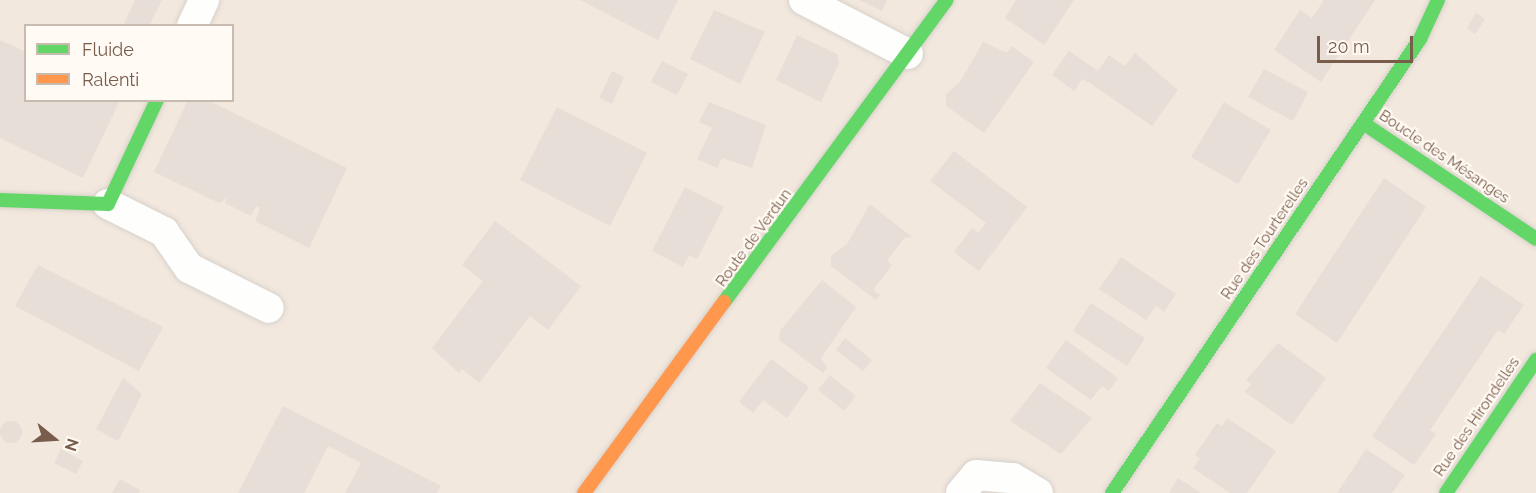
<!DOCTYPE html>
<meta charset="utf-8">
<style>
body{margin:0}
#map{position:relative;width:1536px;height:493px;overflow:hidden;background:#f9f5f0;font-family:Raleway,sans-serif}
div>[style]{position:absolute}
.residential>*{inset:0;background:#f2e8de}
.building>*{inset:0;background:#e6ded7}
.round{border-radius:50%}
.roads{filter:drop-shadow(0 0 2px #d7d1cb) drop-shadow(0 0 2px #d7d1cb)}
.street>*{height:30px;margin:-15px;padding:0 15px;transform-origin:15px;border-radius:15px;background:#fefefd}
.fast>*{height:14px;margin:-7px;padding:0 7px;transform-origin:7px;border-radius:7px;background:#63d668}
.slow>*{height:14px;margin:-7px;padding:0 7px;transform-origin:7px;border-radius:7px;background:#ff974d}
span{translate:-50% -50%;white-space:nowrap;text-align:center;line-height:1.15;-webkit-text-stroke:4.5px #fffaf3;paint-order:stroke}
.street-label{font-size:15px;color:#7a5c4d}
.legend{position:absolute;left:24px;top:24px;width:210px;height:78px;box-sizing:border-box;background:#fffaf3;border:2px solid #cabbb1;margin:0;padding:8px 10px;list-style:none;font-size:18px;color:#7a5c4d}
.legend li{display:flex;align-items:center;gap:12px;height:30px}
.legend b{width:30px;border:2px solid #cabbb1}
.north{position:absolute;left:24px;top:409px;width:60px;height:60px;-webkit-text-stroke:4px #fffaf3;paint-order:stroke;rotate:108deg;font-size:16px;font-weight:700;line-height:24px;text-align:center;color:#7a5c4d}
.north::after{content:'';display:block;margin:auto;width:21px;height:27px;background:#7a5c4d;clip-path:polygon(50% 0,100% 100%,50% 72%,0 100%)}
.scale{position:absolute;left:1317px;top:36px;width:96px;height:27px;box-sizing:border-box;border:3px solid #7a5c4d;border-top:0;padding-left:8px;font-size:18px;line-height:21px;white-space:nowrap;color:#7a5c4d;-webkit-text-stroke:4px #fffaf3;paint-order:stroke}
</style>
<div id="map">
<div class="residential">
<i style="clip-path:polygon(evenodd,0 0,1536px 0,1536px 493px,0 493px,0 0,26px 26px,232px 26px,232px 100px,26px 100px,26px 26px)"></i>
</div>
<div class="building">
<i style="clip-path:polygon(135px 0,162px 0,149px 26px,123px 26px)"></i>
<i style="clip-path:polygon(580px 0,678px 0,658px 40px)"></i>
<i style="clip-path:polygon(859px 0,887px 0,882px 11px)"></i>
<i style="clip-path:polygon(1016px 0,1074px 0,1044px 45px,1005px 18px)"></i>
<i style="clip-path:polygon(1324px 0,1375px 0,1321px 82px,1274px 50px,1300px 10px,1312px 18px)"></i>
<i style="clip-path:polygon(714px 10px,765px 32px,740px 84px,690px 59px)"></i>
<i style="clip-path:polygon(1476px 13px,1485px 19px,1475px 34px,1467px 28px)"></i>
<i style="clip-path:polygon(797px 35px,837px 54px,839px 63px,821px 102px,776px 80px)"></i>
<i style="clip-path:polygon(0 40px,26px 52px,26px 100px,120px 100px,83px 178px,0 138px)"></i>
<i style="clip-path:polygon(983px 42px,1007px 53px,1012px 46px,1034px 62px,984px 133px,946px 106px,946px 94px,960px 82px)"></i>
<i style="clip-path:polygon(1069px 51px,1098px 71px,1109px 55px,1125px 66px,1135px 53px,1178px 90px,1152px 126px,1090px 83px,1082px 79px,1074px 91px,1052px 75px)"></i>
<i style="clip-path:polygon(662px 61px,688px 74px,677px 95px,651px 82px)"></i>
<i style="clip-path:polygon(1264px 69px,1308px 92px,1293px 121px,1248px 97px)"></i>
<i style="clip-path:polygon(612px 71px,624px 77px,612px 104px,599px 98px)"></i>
<i style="clip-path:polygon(188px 100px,207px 100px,347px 168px,309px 248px,255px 221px,260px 208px,256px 206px,251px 216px,225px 203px,227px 198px,219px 203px,154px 172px)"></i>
<i style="clip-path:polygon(709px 102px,766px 125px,752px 168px,722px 158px,717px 168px,697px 159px,712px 128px,699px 122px)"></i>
<i style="clip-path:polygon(1224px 102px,1271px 130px,1238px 184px,1191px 157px)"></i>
<i style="clip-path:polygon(557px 107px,647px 153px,610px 226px,520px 180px)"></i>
<i style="clip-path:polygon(954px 151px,1027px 207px,979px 271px,954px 252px,972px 228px,978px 233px,986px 223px,930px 181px)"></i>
<i style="clip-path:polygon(1384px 178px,1426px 207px,1337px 343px,1295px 314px)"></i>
<i style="clip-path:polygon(685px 187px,724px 207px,697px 259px,689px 255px,683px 267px,652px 251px)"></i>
<i style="clip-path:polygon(870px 204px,912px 237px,904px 238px,887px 261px,892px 265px,873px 290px,880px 295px,876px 300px,831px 266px,831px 256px,847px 244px)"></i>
<i style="clip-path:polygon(495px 221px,581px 286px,548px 330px,530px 316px,479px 383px,462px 369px,459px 373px,432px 348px,483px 281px,462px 265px)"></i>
<i style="clip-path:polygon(1121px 257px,1176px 294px,1164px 312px,1156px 306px,1146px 320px,1099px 289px)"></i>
<i style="clip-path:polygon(38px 265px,163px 327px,139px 371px,15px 306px)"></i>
<i style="clip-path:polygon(1481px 276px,1524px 305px,1504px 334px,1498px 330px,1430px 430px,1436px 434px,1414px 465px,1372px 436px)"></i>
<i style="clip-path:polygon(822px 280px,856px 307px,821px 358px,827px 368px,823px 373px,779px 340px,780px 331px)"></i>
<i style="clip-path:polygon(1091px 303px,1145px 338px,1127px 366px,1073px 331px)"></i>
<i style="clip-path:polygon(845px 338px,872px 360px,863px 371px,836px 350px)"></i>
<i style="clip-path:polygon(1066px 340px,1118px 378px,1109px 391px,1102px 386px,1091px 400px,1046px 368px)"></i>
<i style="clip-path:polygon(1278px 343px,1326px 378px,1292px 425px,1245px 392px,1251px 384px,1246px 380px)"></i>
<i style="clip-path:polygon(771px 359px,809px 387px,787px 418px,763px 400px,753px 413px,739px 402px)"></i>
<i style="clip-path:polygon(830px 375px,856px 396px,844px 411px,818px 390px)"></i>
<i style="clip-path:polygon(123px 378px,142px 394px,118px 441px,96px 429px)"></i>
<i style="clip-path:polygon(1040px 383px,1092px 418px,1061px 454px,1010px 421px)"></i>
<i style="clip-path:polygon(283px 406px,441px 486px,437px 493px,345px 493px,361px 463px,328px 446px,304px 493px,238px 493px)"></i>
<i style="clip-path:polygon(1227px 418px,1276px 451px,1247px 493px,1230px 493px,1193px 468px,1200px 458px,1195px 455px,1217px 423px,1222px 426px)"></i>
<i class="round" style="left:0;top:421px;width:22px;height:22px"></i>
<i style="clip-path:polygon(61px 449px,83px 461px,76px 474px,54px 463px)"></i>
<i style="clip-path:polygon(1366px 449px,1405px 475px,1392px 493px,1337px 493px)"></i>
<i style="clip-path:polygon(1178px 478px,1201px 493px,1169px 493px)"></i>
<i style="clip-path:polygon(120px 479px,140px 490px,139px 493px,112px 493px)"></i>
</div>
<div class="roads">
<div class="street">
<i style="left:804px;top:0;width:117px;rotate:27.4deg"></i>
<i style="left:192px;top:26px;width:29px;rotate:-65deg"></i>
<i style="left:108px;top:204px;width:63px;rotate:26.6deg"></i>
<i style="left:164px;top:232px;width:44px;rotate:55.2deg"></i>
<i style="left:189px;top:268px;width:89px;rotate:26.6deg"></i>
<i style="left:961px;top:493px;width:23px;rotate:-50deg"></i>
<i style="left:976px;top:475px;width:37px;rotate:5deg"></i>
<i style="left:1013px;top:478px;width:29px;rotate:31deg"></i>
</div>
<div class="fast">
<i style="left:1363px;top:123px;width:208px;rotate:33.8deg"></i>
<i style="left:0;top:200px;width:108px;rotate:2.1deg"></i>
<i style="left:108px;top:204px;width:115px;rotate:-64.8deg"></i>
<i style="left:724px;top:302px;width:375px;rotate:-53.6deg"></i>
<i style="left:1112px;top:493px;width:549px;rotate:-55.85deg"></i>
<i style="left:1420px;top:39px;width:43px;rotate:-65.2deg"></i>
<i style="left:1446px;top:493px;width:161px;rotate:-55.9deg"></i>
</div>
<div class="slow">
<i style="left:584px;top:493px;width:237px;rotate:-53.8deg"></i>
</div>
</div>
<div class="street-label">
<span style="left:1444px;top:157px;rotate:34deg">Boucle des Mésanges</span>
<span style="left:754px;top:238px;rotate:-54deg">Route de Verdun</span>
<span style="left:1265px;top:239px;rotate:-56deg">Rue des Tourterelles</span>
<span style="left:1477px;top:417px;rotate:-56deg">Rue des Hirondelles</span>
</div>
<ul class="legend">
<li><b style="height:8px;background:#63d668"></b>Fluide</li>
<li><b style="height:8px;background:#ff974d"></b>Ralenti</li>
</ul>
<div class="north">N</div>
<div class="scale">20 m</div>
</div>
